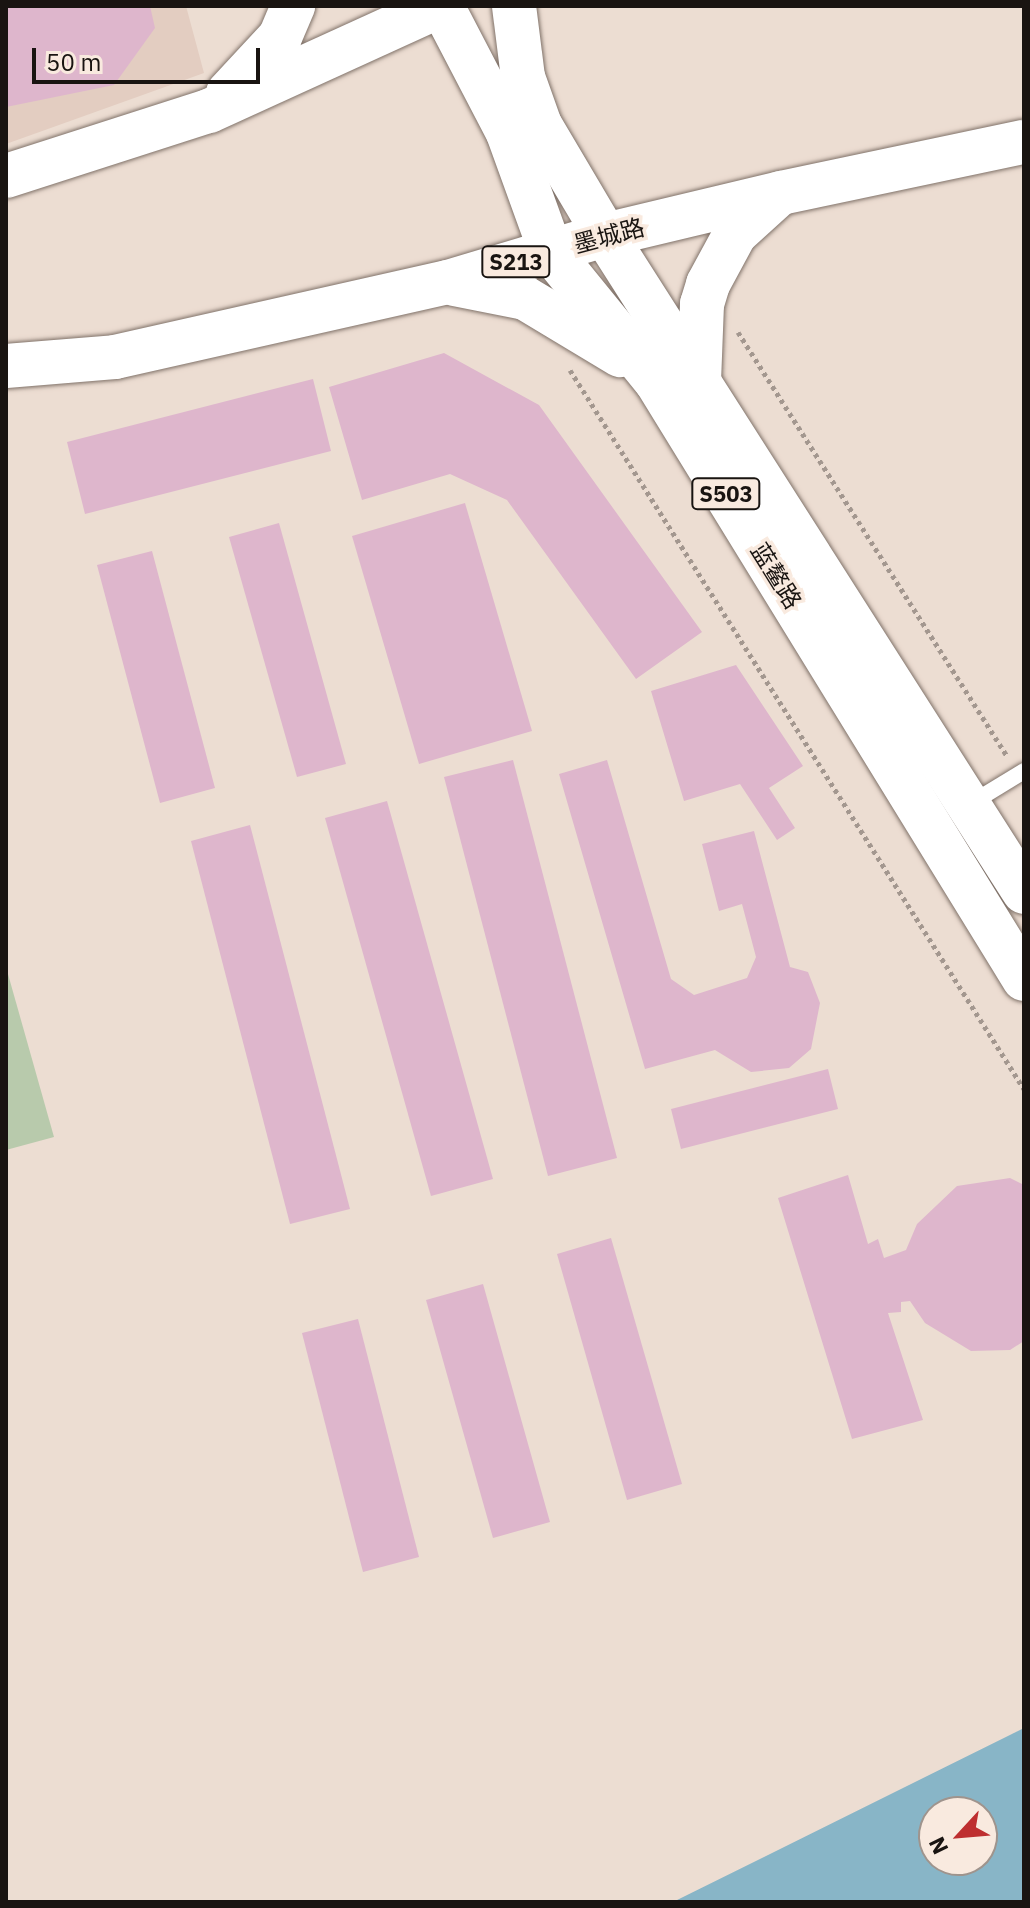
<!DOCTYPE html>
<meta charset="utf-8">
<style>
body{margin:0}
#map{position:relative;width:1030px;height:1908px;overflow:hidden;background:#ecddd2;font-family:"IBM Plex Sans","Noto Sans SC",sans-serif}
div>[style]{position:absolute}
.commercial>*{inset:0;background:#e3cdc1}
.green>*{inset:0;background:#b8caac}
.water>*{inset:0;background:#88b5c7}
.building>*{inset:0;background:#deb6cc}
.path>*{height:5px;margin-top:-2.5px;transform-origin:0;background:repeating-linear-gradient(90deg,#a3978f 0 4px,transparent 0 8px)}
.roads{filter:drop-shadow(0 0 2px #807269) drop-shadow(0 0 2px #807269)}
.lane>*{height:16px;margin:-8px;padding:0 8px;transform-origin:8px;border-radius:8px;background:#fff}
.primary>*{height:44px;margin:-22px;padding:0 22px;transform-origin:22px;border-radius:22px;background:#fff}
span{translate:-50% -50%;white-space:nowrap;text-align:center;line-height:1.15;-webkit-text-stroke:7px #f9eadf;paint-order:stroke}
.shield-label span{padding:2px 6px;background:#f9eadf;border:2px solid;border-radius:6px;-webkit-text-stroke-width:0}
.shield-label{font-size:22px;color:#191411;font-weight:700}
.street-label{font-size:24px;color:#191411}
.frame{position:absolute;inset:0;border:8px solid #191411;pointer-events:none}
.north{position:absolute;left:918px;top:1796px;width:80px;height:80px;box-sizing:border-box;background:#f9eadf;border:2px solid #9f948d;border-radius:50%;rotate:244deg;font-size:22px;font-weight:700;line-height:32px;text-align:center;color:#191411}
.north::after{content:'';display:block;margin:auto;width:28px;height:36px;background:#be2f30;clip-path:polygon(50% 0,100% 100%,50% 72%,0 100%)}
.scale{position:absolute;left:32px;top:48px;width:228px;height:36px;box-sizing:border-box;border:4px solid #191411;border-top:0;padding-left:10px;font-size:24px;line-height:28px;white-space:nowrap;color:#191411;-webkit-text-stroke:6px #f9eadf;paint-order:stroke}
</style>
<div id="map">
<div class="commercial">
<i style="clip-path:polygon(6px 6px,186px 6px,204px 73px,6px 144px)"></i>
</div>
<div class="green">
<i style="clip-path:polygon(6px 967px,54px 1137px,6px 1150px)"></i>
</div>
<div class="water">
<i style="clip-path:polygon(evenodd,1024px 1728px,1024px 1902px,673px 1902px,1024px 1728px,934px 1812px,982px 1812px,982px 1860px,934px 1860px,934px 1812px)"></i>
</div>
<div class="building">
<i style="clip-path:polygon(6px 6px,150px 6px,155px 28px,114px 85px,6px 107px)"></i>
<i style="clip-path:polygon(444px 353px,539px 405px,702px 632px,636px 679px,507px 500px,450px 474px,362px 500px,329px 387px)"></i>
<i style="clip-path:polygon(313px 379px,331px 451px,85px 514px,67px 442px)"></i>
<i style="clip-path:polygon(465px 503px,532px 731px,419px 764px,352px 536px)"></i>
<i style="clip-path:polygon(279px 523px,346px 764px,297px 777px,229px 537px)"></i>
<i style="clip-path:polygon(152px 551px,215px 788px,160px 803px,97px 565px)"></i>
<i style="clip-path:polygon(736px 665px,803px 766px,769px 788px,795px 828px,777px 840px,740px 784px,684px 801px,651px 691px)"></i>
<i style="clip-path:polygon(513px 760px,617px 1158px,548px 1176px,444px 777px)"></i>
<i style="clip-path:polygon(607px 760px,671px 979px,694px 995px,747px 978px,756px 957px,742px 904px,719px 911px,702px 844px,754px 831px,790px 967px,808px 972px,820px 1003px,811px 1049px,789px 1068px,751px 1072px,715px 1050px,645px 1069px,559px 774px)"></i>
<i style="clip-path:polygon(387px 801px,493px 1179px,431px 1196px,325px 818px)"></i>
<i style="clip-path:polygon(250px 825px,350px 1209px,290px 1224px,191px 841px)"></i>
<i style="clip-path:polygon(828px 1069px,838px 1109px,681px 1149px,671px 1109px)"></i>
<i style="clip-path:polygon(848px 1175px,868px 1244px,878px 1239px,884px 1258px,906px 1250px,917px 1224px,957px 1186px,1010px 1178px,1024px 1185px,1024px 1341px,1010px 1350px,971px 1351px,925px 1323px,910px 1301px,901px 1302px,901px 1312px,888px 1313px,923px 1420px,852px 1439px,778px 1198px)"></i>
<i style="clip-path:polygon(611px 1238px,682px 1484px,627px 1500px,557px 1254px)"></i>
<i style="clip-path:polygon(483px 1284px,550px 1522px,493px 1538px,426px 1300px)"></i>
<i style="clip-path:polygon(358px 1319px,419px 1557px,363px 1572px,302px 1333px)"></i>
</div>
<div class="path">
<i style="left:738px;top:332px;width:502px;rotate:57.61deg"></i>
<i style="left:570px;top:370px;width:850px;rotate:57.73deg"></i>
</div>
<div class="roads">
<div class="lane">
<i style="left:970px;top:804px;width:63px;rotate:-31.4deg"></i>
</div>
<div class="primary">
<i style="left:442px;top:6px;width:143px;rotate:62.5deg"></i>
<i style="left:508px;top:133px;width:127px;rotate:70.1deg"></i>
<i style="left:551px;top:252px;width:166px;rotate:50.9deg"></i>
<i style="left:656px;top:381px;width:702px;rotate:58.39deg"></i>
<i style="left:514px;top:6px;width:72px;rotate:82.8deg"></i>
<i style="left:523px;top:77px;width:51px;rotate:70.5deg"></i>
<i style="left:540px;top:125px;width:128px;rotate:59.4deg"></i>
<i style="left:605px;top:235px;width:779px;rotate:57.47deg"></i>
<i style="left:228px;top:93px;width:76px;rotate:-47.1deg"></i>
<i style="left:280px;top:37px;width:34px;rotate:-67deg"></i>
<i style="left:6px;top:176px;width:213px;rotate:-17.8deg"></i>
<i style="left:209px;top:111px;width:253px;rotate:-24.5deg"></i>
<i style="left:454px;top:284px;width:72px;rotate:11.2deg"></i>
<i style="left:525px;top:298px;width:111px;rotate:31deg"></i>
<i style="left:6px;top:366px;width:109px;rotate:-4.7deg"></i>
<i style="left:115px;top:357px;width:341px;rotate:-12.7deg"></i>
<i style="left:448px;top:282px;width:164px;rotate:-16.7deg"></i>
<i style="left:605px;top:235px;width:181px;rotate:-13.4deg"></i>
<i style="left:781px;top:193px;width:248px;rotate:-11.9deg"></i>
<i style="left:699px;top:382px;width:78px;rotate:-87.8deg"></i>
<i style="left:702px;top:304px;width:21px;rotate:-73deg"></i>
<i style="left:708px;top:284px;width:57px;rotate:-61.6deg"></i>
<i style="left:735px;top:234px;width:58px;rotate:-42.2deg"></i>
</div>
</div>
<div class="shield-label">
<span style="left:516px;top:262px">S213</span>
<span style="left:726px;top:494px">S503</span>
</div>
<div class="street-label">
<span style="left:609px;top:236px;rotate:-15deg">墨城路</span>
<span style="left:776px;top:576px;rotate:58deg">蓝鳌路</span>
</div>
<div class="frame"></div>
<div class="north">N</div>
<div class="scale">50 m</div>
</div>
